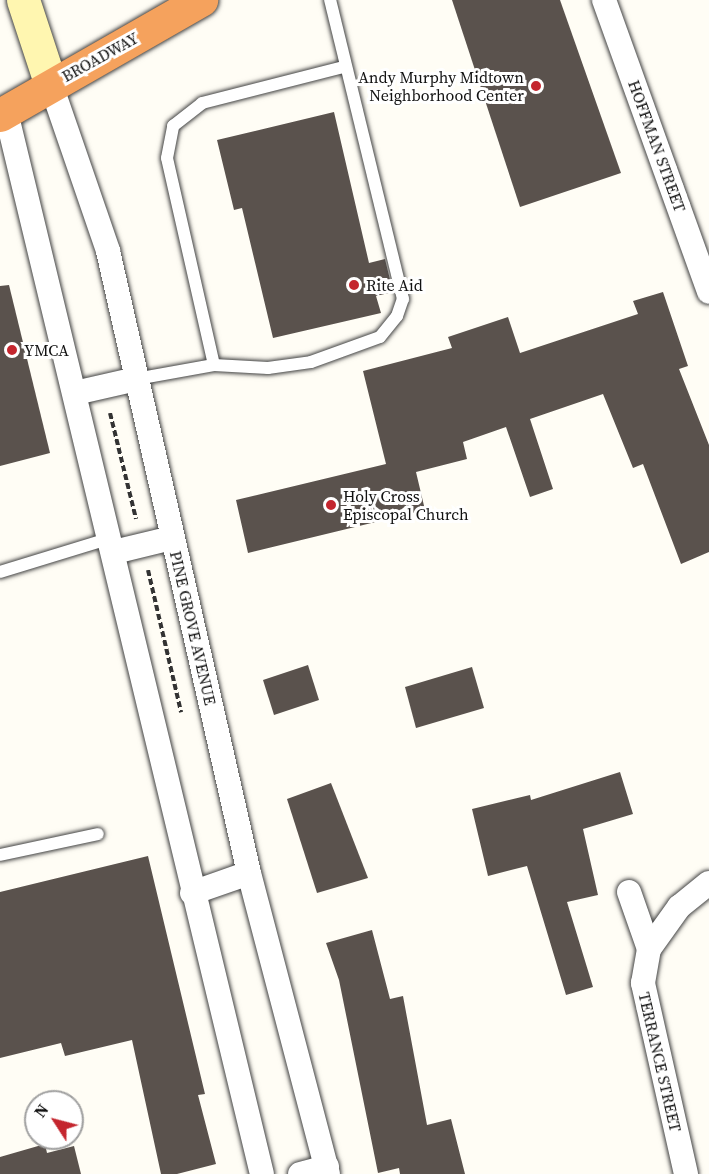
<!DOCTYPE html>
<style>
body{margin:0}
#map{position:relative;width:709px;height:1174px;overflow:hidden;background:#fffdf5;font-family:"Source Serif 4",serif}
div>[style]{position:absolute}
.building>*{inset:0;background:#5a524d}
.path>*{height:4px;margin-top:-2px;transform-origin:0;background:repeating-linear-gradient(90deg,#333 0 6px,transparent 0 9px)}
.roads{filter:drop-shadow(0 0 2px #444) drop-shadow(0 0 2px #444)}
.lane>*{height:12px;margin:-6px;padding:0 6px;transform-origin:6px;border-radius:6px;background:#fff}
.street>*{height:24px;margin:-12px;padding:0 12px;transform-origin:12px;border-radius:12px;background:#fff}
.secondary>*{height:33px;margin:-16.5px;padding:0 16.5px;transform-origin:16.5px;border-radius:16.5px;background:#fff6b0}
.highway>*{height:33px;margin:-16.5px;padding:0 16.5px;transform-origin:16.5px;border-radius:16.5px;background:#f5a25d}
.dots>*{width:16px;height:16px;translate:-50% -50%;box-sizing:border-box;border:3px solid #fff;border-radius:50%}
span{translate:-50% -50%;white-space:nowrap;text-align:center;line-height:1.15;-webkit-text-stroke:6px #fff;paint-order:stroke}
.street-label{font-size:16px;color:#111}
.poi-label{font-size:16px;color:#111}
.right{translate:-100% -50%;text-align:right}
.left{translate:0 -50%;text-align:left}
.north{position:absolute;left:24px;top:1090px;width:60px;height:60px;box-sizing:border-box;background:#fff;border:2px solid #a0a0a0;border-radius:50%;rotate:306deg;font-size:16px;font-weight:700;line-height:24px;text-align:center;color:#111}
.north::after{content:'';display:block;margin:auto;width:21px;height:27px;background:#c4262e;clip-path:polygon(50% 0,100% 100%,50% 72%,0 100%)}
</style>
<div id="map">
<div class="building">
<i style="clip-path:polygon(452px 0,560px 0,621px 173px,520px 207px)"></i>
<i style="clip-path:polygon(334px 112px,369px 263px,385px 259px,393px 292px,376px 296px,381px 313px,273px 338px,242px 208px,234px 210px,217px 140px)"></i>
<i style="clip-path:polygon(9px 285px,50px 453px,0 466px,0 286px)"></i>
<i style="clip-path:polygon(663px 292px,688px 366px,679px 369px,709px 445px,709px 552px,681px 564px,643px 464px,633px 468px,603px 394px,530px 419px,553px 489px,530px 497px,506px 427px,463px 442px,467px 459px,416px 472px,425px 510px,248px 553px,236px 500px,386px 464px,363px 371px,452px 348px,448px 337px,508px 317px,520px 353px,638px 314px,633px 301px)"></i>
<i style="clip-path:polygon(308px 665px,319px 700px,274px 715px,263px 680px)"></i>
<i style="clip-path:polygon(472px 667px,484px 708px,416px 728px,405px 687px)"></i>
<i style="clip-path:polygon(620px 772px,633px 814px,583px 829px,598px 895px,567px 902px,593px 987px,566px 995px,527px 866px,488px 876px,472px 809px,530px 795px,531px 800px)"></i>
<i style="clip-path:polygon(331px 783px,368px 878px,317px 893px,287px 799px)"></i>
<i style="clip-path:polygon(148px 856px,205px 1094px,198px 1095px,216px 1164px,177px 1174px,161px 1174px,132px 1040px,65px 1056px,61px 1043px,0 1058px,0 892px)"></i>
<i style="clip-path:polygon(372px 930px,390px 999px,403px 996px,427px 1125px,451px 1119px,465px 1174px,400px 1174px,399px 1168px,378px 1173px,339px 980px,326px 943px)"></i>
<i style="clip-path:polygon(45px 1144px,47px 1153px,74px 1146px,81px 1174px,0 1174px,0 1157px)"></i>
</div>
<div class="path">
<i style="left:110px;top:413px;width:109px;rotate:76.2deg"></i>
<i style="left:148px;top:570px;width:146px;rotate:76.9deg"></i>
</div>
<div class="roads">
<div class="lane">
<i style="left:214px;top:365px;width:212px;rotate:-102.8deg"></i>
<i style="left:167px;top:158px;width:33px;rotate:-79deg"></i>
<i style="left:173px;top:126px;width:37px;rotate:-38deg"></i>
<i style="left:202px;top:103px;width:146px;rotate:-14.3deg"></i>
<i style="left:136px;top:379px;width:79px;rotate:-10.2deg"></i>
<i style="left:214px;top:365px;width:54px;rotate:3.2deg"></i>
<i style="left:268px;top:368px;width:43px;rotate:-7.9deg"></i>
<i style="left:311px;top:362px;width:73px;rotate:-19.9deg"></i>
<i style="left:380px;top:337px;width:27px;rotate:-51deg"></i>
<i style="left:397px;top:316px;width:18px;rotate:-71deg"></i>
<i style="left:403px;top:299px;width:308px;rotate:-103.7deg"></i>
<i style="left:0;top:572px;width:116px;rotate:-17deg"></i>
<i style="left:0;top:855px;width:100px;rotate:-12.1deg"></i>
</div>
<div class="street">
<i style="left:604px;top:0;width:310px;rotate:70.2deg"></i>
<i style="left:51px;top:85px;width:176px;rotate:71deg"></i>
<i style="left:108px;top:251px;width:638px;rotate:77.23deg"></i>
<i style="left:249px;top:873px;width:311px;rotate:75.3deg"></i>
<i style="left:6px;top:112px;width:1092px;rotate:76.45deg"></i>
<i style="left:75px;top:393px;width:63px;rotate:-12.9deg"></i>
<i style="left:114px;top:552px;width:60px;rotate:-13.6deg"></i>
<i style="left:629px;top:892px;width:60px;rotate:70.7deg"></i>
<i style="left:192px;top:893px;width:60px;rotate:-19.3deg"></i>
<i style="left:300px;top:1174px;width:28px;rotate:-15deg"></i>
<i style="left:686px;top:1174px;width:196px;rotate:-102.7deg"></i>
<i style="left:643px;top:983px;width:35px;rotate:-80deg"></i>
<i style="left:649px;top:949px;width:52px;rotate:-54.5deg"></i>
<i style="left:679px;top:907px;width:38px;rotate:-39deg"></i>
</div>
<div class="secondary">
<i style="left:23px;top:0;width:89px;rotate:71.8deg"></i>
</div>
<div class="highway">
<i style="left:0;top:115px;width:232px;rotate:-29.8deg"></i>
</div>
</div>
<div class="dots">
<i style="left:536px;top:86px;background:#c4262e"></i>
<i style="left:354px;top:285px;background:#c4262e"></i>
<i style="left:12px;top:350px;background:#c4262e"></i>
<i style="left:331px;top:505px;background:#c4262e"></i>
</div>
<div class="street-label">
<span style="left:100px;top:57px;rotate:-29deg">BROADWAY</span>
<span style="left:657px;top:146px;rotate:70deg">HOFFMAN STREET</span>
<span style="left:193px;top:628px;rotate:77deg">PINE GROVE AVENUE</span>
<span style="left:660px;top:1062px;rotate:77deg">TERRANCE STREET</span>
</div>
<div class="poi-label">
<span class="right" style="left:524px;top:86px">Andy Murphy Midtown<br>Neighborhood Center</span>
<span class="left" style="left:366px;top:285px">Rite Aid</span>
<span class="left" style="left:24px;top:350px">YMCA</span>
<span class="left" style="left:343px;top:505px">Holy Cross<br>Episcopal Church</span>
</div>
<div class="north">N</div>
</div>
